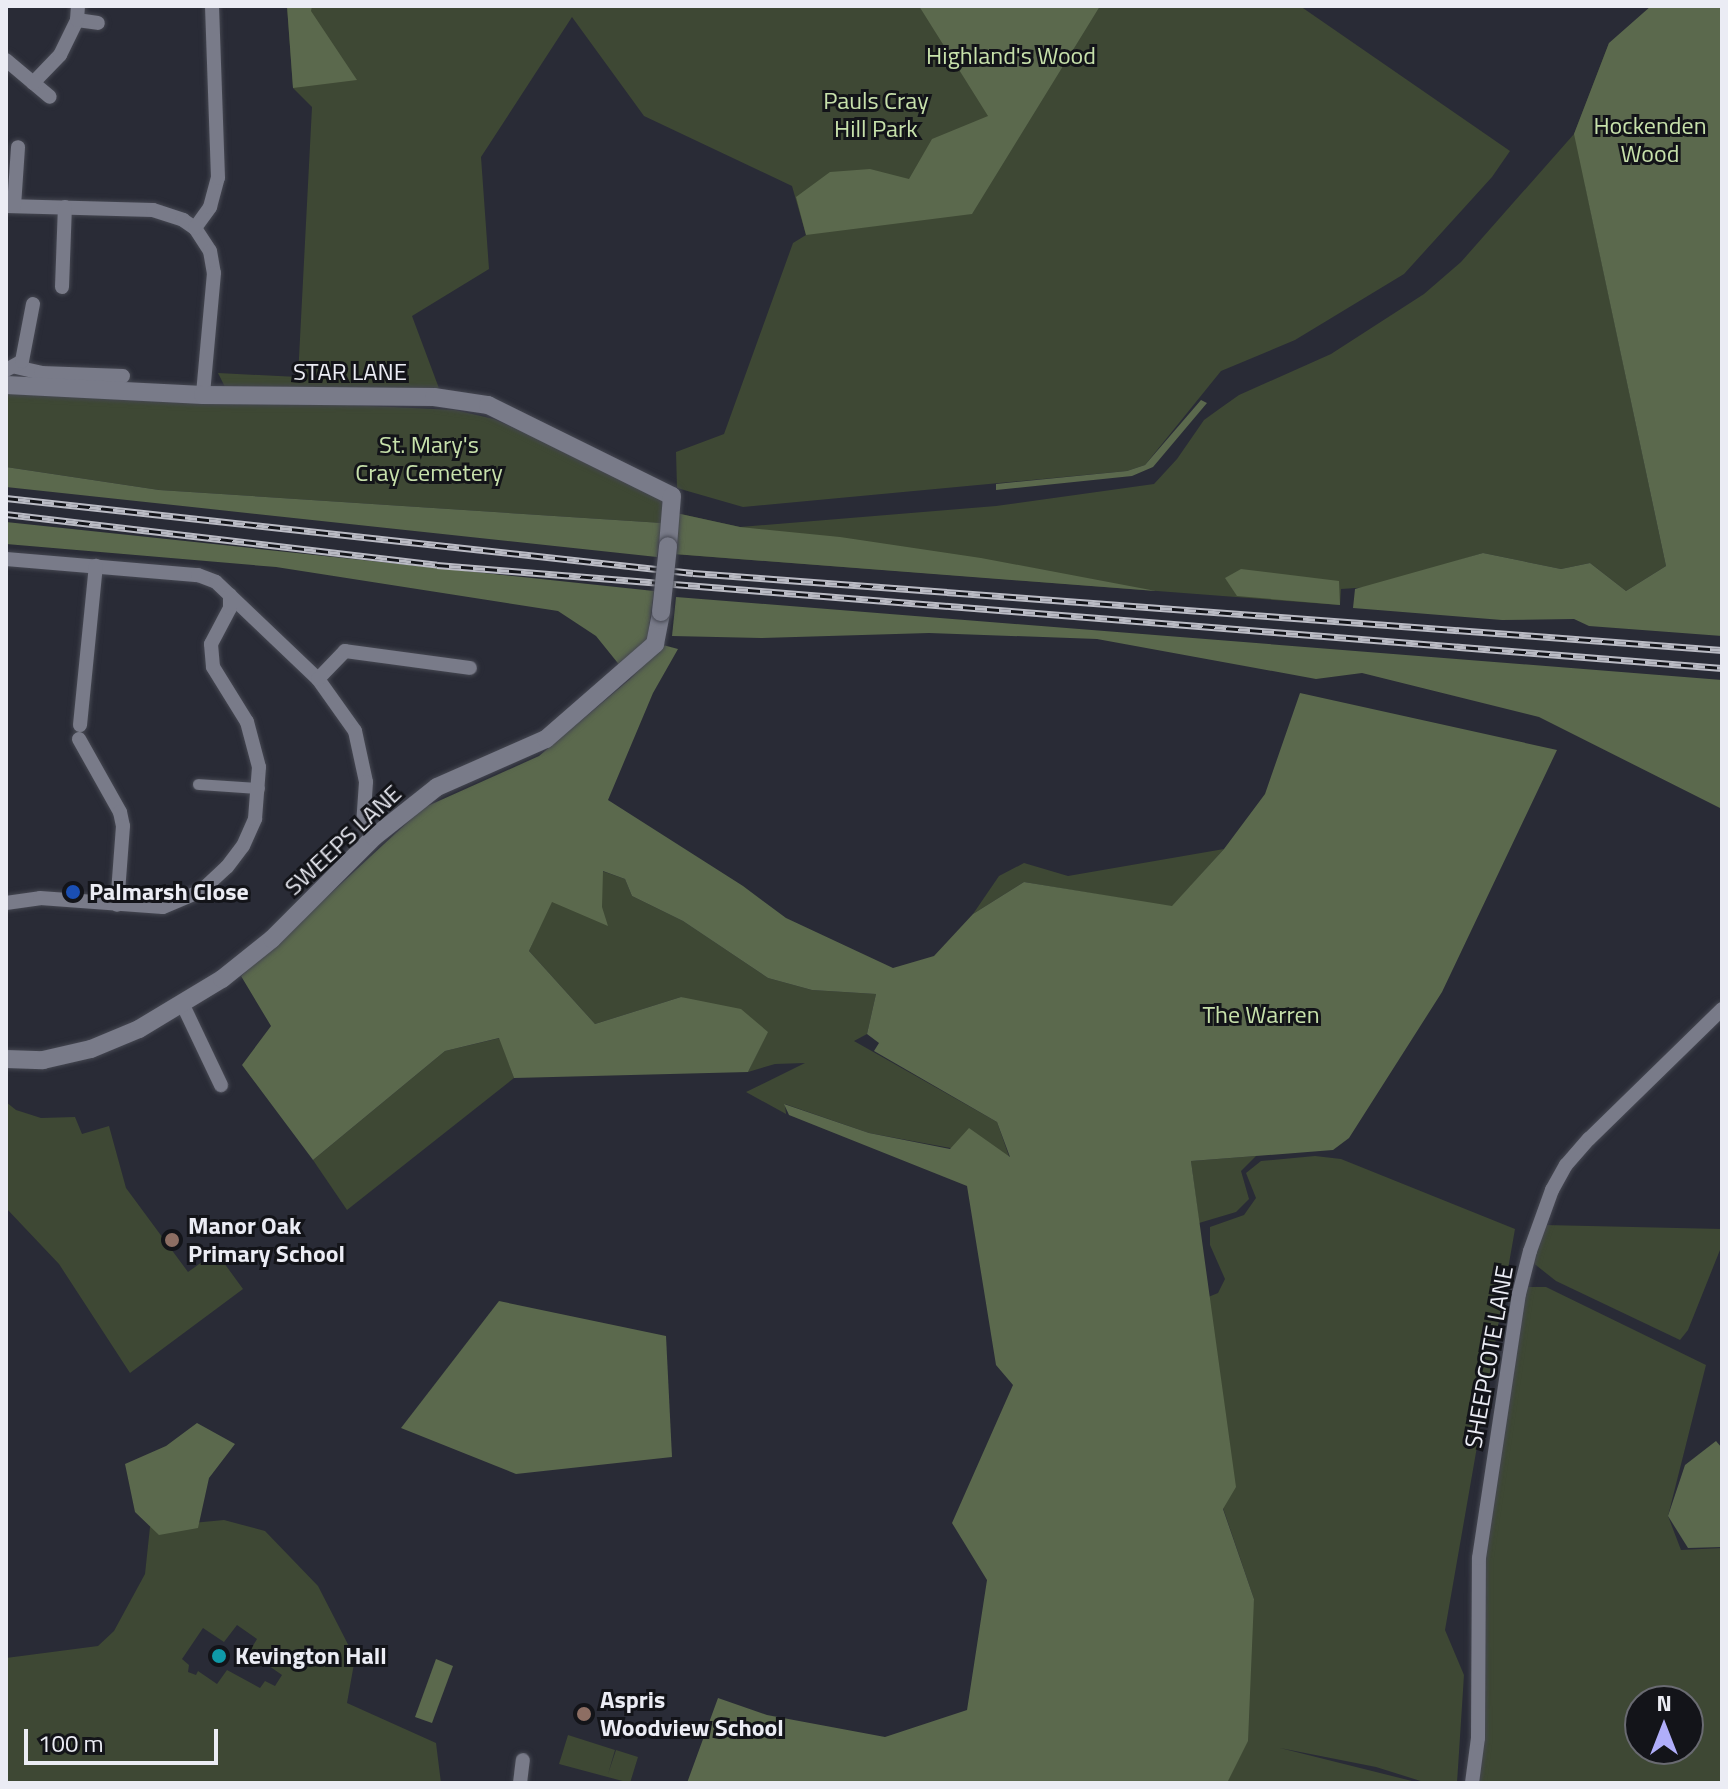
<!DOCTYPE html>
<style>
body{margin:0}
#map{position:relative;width:1728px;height:1789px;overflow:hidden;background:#292b36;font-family:"Titillium Web",sans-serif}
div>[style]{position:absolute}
.green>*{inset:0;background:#3e4834}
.forest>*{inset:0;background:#5b694d}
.roads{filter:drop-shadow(0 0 2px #454751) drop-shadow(0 0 2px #454751)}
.pedestrian>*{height:11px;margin:-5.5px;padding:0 5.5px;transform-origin:5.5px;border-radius:5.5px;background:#797b89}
.minor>*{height:14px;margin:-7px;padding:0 7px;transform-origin:7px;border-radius:7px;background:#797b89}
.tertiary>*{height:18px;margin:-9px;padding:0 9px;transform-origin:9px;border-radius:9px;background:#797b89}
.rail>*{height:7px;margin-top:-3.5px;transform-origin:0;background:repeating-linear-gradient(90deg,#131419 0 12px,#babbc4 0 24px);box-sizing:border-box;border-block:2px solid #babbc4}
.bridges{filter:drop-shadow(0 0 2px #454751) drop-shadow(0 0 2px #454751)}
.tertiary-bridge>*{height:18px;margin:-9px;padding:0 9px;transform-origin:9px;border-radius:9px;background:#797b89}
.dots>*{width:22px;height:22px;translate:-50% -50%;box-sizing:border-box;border:4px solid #131419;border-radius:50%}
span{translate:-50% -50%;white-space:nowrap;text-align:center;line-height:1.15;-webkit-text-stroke:6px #131419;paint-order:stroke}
.park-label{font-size:24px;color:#c7e1ab}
.street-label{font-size:24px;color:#ebecf4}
.poi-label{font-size:24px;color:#ebecf4;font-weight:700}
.left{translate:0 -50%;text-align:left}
.frame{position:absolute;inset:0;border:8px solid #ebecf4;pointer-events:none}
.north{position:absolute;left:1624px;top:1685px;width:80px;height:80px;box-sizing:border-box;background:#131419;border:2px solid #696a71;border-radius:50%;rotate:0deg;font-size:22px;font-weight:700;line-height:32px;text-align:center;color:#ebecf4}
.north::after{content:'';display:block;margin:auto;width:28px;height:36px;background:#b0aefa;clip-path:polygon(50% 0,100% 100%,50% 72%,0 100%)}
.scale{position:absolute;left:24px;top:1729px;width:194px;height:36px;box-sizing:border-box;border:4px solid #ebecf4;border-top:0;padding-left:10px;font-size:24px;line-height:28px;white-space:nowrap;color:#ebecf4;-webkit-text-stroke:6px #131419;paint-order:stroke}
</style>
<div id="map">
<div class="green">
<i style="clip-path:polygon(287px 6px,1300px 6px,1510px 151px,1492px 177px,1404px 274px,1295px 340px,1221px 371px,1145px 465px,1127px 471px,743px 507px,677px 488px,676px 452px,724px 434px,793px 243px,806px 235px,792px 186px,644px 116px,572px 17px,481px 157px,489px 269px,412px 316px,440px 391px,226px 389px,218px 373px,298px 377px,312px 107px,293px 88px)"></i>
<i style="clip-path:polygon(1722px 6px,1585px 184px,1666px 566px,1626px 591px,1590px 563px,1561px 569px,1483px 553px,1371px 587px,1341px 589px,1340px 605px,674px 554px,676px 513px,740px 527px,996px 506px,1154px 484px,1177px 459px,1204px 420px,1222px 407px,1239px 395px,1331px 354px,1424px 294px,1461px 262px,1574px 134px,1609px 43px)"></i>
<i style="clip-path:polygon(6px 389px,455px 410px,494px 419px,626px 479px,663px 499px,662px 523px,159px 490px,6px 467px)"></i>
<i style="clip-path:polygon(1224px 849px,1172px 907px,1024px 882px,973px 914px,999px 876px,1024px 863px,1068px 876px)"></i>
<i style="clip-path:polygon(602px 871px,625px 879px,632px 896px,683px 921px,768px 978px,812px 990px,876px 994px,867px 1034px,854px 1041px,997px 1122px,1010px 1159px,869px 1133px,785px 1104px,786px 1114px,746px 1092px,805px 1063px,775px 1064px,748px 1072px,767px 1032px,681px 997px,595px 1024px,529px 951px,551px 901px,602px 907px)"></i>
<i style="clip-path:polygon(500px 1038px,514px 1078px,347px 1210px,313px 1160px,445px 1051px)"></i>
<i style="clip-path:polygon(6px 1102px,16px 1110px,41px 1118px,75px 1117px,82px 1134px,109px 1126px,126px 1188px,188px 1272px,216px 1252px,243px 1289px,130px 1373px,59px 1264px,6px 1208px)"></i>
<i style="clip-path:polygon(1256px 1156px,1241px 1171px,1249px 1199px,1236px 1212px,1199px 1223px,1191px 1161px)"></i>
<i style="clip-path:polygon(1315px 1156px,1341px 1159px,1515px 1229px,1445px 1630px,1464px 1675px,1457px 1783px,1427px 1783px,1376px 1767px,1280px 1748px,1420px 1783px,1227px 1783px,1254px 1599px,1223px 1508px,1201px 1300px,1218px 1293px,1225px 1279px,1210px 1245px,1210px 1227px,1244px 1215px,1256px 1198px,1246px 1173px,1261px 1161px)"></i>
<i style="clip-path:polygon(1545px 1225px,1722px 1229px,1722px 1245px,1688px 1330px,1680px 1340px,1556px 1281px,1532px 1262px)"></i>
<i style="clip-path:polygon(evenodd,1526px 1287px,1546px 1287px,1706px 1365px,1668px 1516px,1681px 1550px,1722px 1548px,1722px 1783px,1477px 1783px,1482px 1764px,1482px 1580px,1526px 1287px,1640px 1701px,1688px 1701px,1688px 1749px,1640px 1749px,1640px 1701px)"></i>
<i style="clip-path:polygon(evenodd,224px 1520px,265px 1531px,318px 1586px,355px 1658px,347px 1703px,436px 1743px,441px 1783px,6px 1783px,6px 1658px,98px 1646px,114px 1631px,145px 1574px,150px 1527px,224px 1520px,237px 1625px,257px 1639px,249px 1652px,282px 1675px,275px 1686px,265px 1681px,260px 1688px,227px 1670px,217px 1684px,198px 1671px,196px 1675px,188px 1672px,189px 1665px,182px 1659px,203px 1628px,224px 1642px,237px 1625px)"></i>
<i style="clip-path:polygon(568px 1735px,615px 1750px,608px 1774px,616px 1750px,638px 1757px,630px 1783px,559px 1764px)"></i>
</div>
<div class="forest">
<i style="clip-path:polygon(287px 6px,312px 6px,311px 11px,357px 80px,293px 88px)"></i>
<i style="clip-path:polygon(919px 6px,1100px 6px,972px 214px,806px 235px,796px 197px,830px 172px,870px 169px,909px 179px,932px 139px,988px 116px)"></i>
<i style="clip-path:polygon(1651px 6px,1722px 6px,1722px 636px,1589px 626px,1574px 619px,1502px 620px,1353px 608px,1355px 589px,1483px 553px,1561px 569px,1590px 563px,1626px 591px,1666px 566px,1574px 134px,1609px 43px)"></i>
<i style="clip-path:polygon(1201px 400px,1207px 403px,1153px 467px,1132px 476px,996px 490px,996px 484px,1127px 471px,1145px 465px)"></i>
<i style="clip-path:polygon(6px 467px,159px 490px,662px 523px,657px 557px,6px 487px)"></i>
<i style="clip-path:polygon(676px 513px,740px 527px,840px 537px,981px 558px,1156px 591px,674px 554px)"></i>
<i style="clip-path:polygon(6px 522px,654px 591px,647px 642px,621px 667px,596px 636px,558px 611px,276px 567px,6px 544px)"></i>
<i style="clip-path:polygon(1241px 569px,1339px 581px,1340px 605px,1237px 596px,1225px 578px)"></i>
<i style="clip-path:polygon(676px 597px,1722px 680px,1722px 809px,1539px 717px,1362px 673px,1316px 679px,1097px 639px,929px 633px,761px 638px,672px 636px)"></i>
<i style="clip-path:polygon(663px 645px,678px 649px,653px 693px,608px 800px,743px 886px,786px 918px,893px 968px,934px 956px,973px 914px,1024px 882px,1172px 906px,1224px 849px,1265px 794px,1300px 693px,1557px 750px,1442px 992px,1349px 1138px,1333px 1150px,1191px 1161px,1236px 1487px,1223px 1509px,1254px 1599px,1248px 1741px,1227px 1783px,687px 1783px,718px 1698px,767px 1715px,885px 1737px,967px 1710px,987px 1580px,952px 1523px,1013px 1385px,996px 1365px,967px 1186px,789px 1115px,784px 1104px,869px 1133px,950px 1149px,969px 1128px,1010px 1157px,997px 1122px,874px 1051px,879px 1043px,867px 1034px,876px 994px,812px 990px,768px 978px,683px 921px,632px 896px,625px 879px,603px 871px,602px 907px,608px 926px,552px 902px,529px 951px,595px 1024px,681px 997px,741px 1009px,768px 1032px,748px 1072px,514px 1078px,499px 1038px,445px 1051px,313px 1160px,242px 1065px,271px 1026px,241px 976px,423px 808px,539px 756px,630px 679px)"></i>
<i style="clip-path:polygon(499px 1301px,666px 1336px,672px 1457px,516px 1474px,401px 1428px)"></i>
<i style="clip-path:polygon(197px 1423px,235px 1444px,209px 1478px,198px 1528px,159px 1535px,135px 1512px,125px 1464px,166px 1446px)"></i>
<i style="clip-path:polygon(1716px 1441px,1722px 1448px,1722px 1547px,1688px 1548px,1668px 1516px,1685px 1465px)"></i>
<i style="clip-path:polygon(436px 1659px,453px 1666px,432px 1723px,415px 1717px)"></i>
</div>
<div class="roads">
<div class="pedestrian">
<i style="left:198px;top:784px;width:61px;rotate:3.8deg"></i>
</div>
<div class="minor">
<i style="left:77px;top:20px;width:21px;rotate:8deg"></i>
<i style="left:6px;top:60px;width:57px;rotate:40.1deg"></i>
<i style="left:33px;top:83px;width:39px;rotate:-46deg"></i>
<i style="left:60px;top:55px;width:39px;rotate:-64deg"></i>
<i style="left:77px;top:20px;width:14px;rotate:-86deg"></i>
<i style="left:6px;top:206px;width:147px;rotate:1.6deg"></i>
<i style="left:153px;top:210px;width:32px;rotate:18deg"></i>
<i style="left:183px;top:220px;width:14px;rotate:34deg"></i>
<i style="left:195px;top:228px;width:27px;rotate:57deg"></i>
<i style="left:210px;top:251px;width:22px;rotate:80deg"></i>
<i style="left:214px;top:273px;width:122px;rotate:95.2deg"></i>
<i style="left:14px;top:206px;width:59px;rotate:-86.1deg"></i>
<i style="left:195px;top:228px;width:26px;rotate:-54deg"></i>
<i style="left:210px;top:207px;width:30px;rotate:-75deg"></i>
<i style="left:218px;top:178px;width:172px;rotate:-92deg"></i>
<i style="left:62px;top:287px;width:80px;rotate:-87.9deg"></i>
<i style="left:16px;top:367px;width:26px;rotate:13deg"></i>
<i style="left:41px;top:373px;width:82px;rotate:2.1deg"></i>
<i style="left:6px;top:370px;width:18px;rotate:-29deg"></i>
<i style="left:22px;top:361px;width:58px;rotate:-79.1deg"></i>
<i style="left:6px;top:559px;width:193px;rotate:4.8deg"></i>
<i style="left:198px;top:575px;width:19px;rotate:21deg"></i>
<i style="left:216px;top:582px;width:141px;rotate:43.6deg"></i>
<i style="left:318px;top:679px;width:64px;rotate:54.6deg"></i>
<i style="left:355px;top:731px;width:52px;rotate:77.8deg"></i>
<i style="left:366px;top:782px;width:43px;rotate:94deg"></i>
<i style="left:363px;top:825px;width:16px;rotate:47deg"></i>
<i style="left:318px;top:679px;width:39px;rotate:-46deg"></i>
<i style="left:345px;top:651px;width:126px;rotate:7.7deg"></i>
<i style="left:80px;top:725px;width:160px;rotate:-84.3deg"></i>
<i style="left:79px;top:739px;width:84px;rotate:60.7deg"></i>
<i style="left:120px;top:812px;width:14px;rotate:78deg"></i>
<i style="left:123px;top:826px;width:79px;rotate:94.3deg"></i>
<i style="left:6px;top:903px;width:34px;rotate:-8deg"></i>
<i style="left:40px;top:898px;width:123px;rotate:4.2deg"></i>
<i style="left:163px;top:907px;width:41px;rotate:-22.8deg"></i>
<i style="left:201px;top:891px;width:35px;rotate:-43deg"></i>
<i style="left:227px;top:867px;width:26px;rotate:-53deg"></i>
<i style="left:243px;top:846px;width:30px;rotate:-66deg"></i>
<i style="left:255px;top:819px;width:52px;rotate:-85.6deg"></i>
<i style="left:259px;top:767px;width:47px;rotate:-104.9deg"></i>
<i style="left:247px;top:722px;width:65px;rotate:-121.7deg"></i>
<i style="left:213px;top:667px;width:23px;rotate:-95deg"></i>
<i style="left:211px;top:644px;width:41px;rotate:-62.2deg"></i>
<i style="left:230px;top:608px;width:13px;rotate:-90deg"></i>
<i style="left:182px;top:1003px;width:91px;rotate:64.6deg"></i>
<i style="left:520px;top:1783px;width:23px;rotate:-83deg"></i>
<i style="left:1472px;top:1783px;width:45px;rotate:-82.4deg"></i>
<i style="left:1478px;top:1738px;width:180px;rotate:-89.7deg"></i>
<i style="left:1479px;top:1558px;width:267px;rotate:-81.4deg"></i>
<i style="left:1519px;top:1294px;width:44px;rotate:-75.7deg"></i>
<i style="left:1530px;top:1251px;width:65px;rotate:-70.2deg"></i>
<i style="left:1552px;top:1190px;width:29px;rotate:-61deg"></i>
<i style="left:1566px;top:1165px;width:35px;rotate:-49deg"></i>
<i style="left:1589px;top:1139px;width:186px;rotate:-44.3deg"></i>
</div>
<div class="tertiary">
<i style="left:6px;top:385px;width:197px;rotate:2.9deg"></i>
<i style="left:203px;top:395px;width:231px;rotate:0.5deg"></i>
<i style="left:434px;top:397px;width:55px;rotate:8.4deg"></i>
<i style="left:488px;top:405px;width:205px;rotate:26.3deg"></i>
<i style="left:672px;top:496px;width:50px;rotate:94.6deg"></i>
<i style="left:6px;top:1059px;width:37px;rotate:2deg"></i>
<i style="left:43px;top:1060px;width:49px;rotate:-12.9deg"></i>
<i style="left:91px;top:1049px;width:52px;rotate:-22.6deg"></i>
<i style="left:139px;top:1029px;width:97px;rotate:-31.1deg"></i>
<i style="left:222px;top:979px;width:64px;rotate:-38.7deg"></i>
<i style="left:272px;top:939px;width:144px;rotate:-45deg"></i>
<i style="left:374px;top:837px;width:80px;rotate:-38.4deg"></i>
<i style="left:437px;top:787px;width:119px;rotate:-23.8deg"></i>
<i style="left:546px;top:739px;width:145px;rotate:-41.1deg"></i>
<i style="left:655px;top:644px;width:33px;rotate:-79deg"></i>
</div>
</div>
<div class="rail">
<i style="left:6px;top:498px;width:691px;rotate:6.23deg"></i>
<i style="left:693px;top:573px;width:1032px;rotate:4.28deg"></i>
<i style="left:6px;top:514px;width:434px;rotate:6.7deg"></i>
<i style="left:437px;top:565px;width:1289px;rotate:4.58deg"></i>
</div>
<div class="bridges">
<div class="tertiary-bridge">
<i style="left:661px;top:612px;width:66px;rotate:-83.9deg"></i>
</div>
</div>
<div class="dots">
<i style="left:73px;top:892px;background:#1a4fb4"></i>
<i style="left:172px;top:1240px;background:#8d6e63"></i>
<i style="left:219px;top:1656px;background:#0f9aa8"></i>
<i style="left:584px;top:1714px;background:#8d6e63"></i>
</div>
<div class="park-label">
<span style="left:1011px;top:56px">Highland's Wood</span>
<span style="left:876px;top:115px">Pauls Cray<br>Hill Park</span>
<span style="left:1650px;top:140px">Hockenden<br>Wood</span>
<span style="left:429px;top:459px">St. Mary's<br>Cray Cemetery</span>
<span style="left:1261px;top:1015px">The Warren</span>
</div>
<div class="street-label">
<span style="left:350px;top:372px">STAR LANE</span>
<span style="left:343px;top:840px;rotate:-43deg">SWEEPS LANE</span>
<span style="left:1489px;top:1357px;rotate:-80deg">SHEEPCOTE LANE</span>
</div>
<div class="poi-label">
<span class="left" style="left:89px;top:892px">Palmarsh Close</span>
<span class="left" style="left:188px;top:1240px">Manor Oak<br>Primary School</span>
<span class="left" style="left:235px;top:1656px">Kevington Hall</span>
<span class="left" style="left:600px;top:1714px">Aspris<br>Woodview School</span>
</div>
<div class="frame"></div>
<div class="north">N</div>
<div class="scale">100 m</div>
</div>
